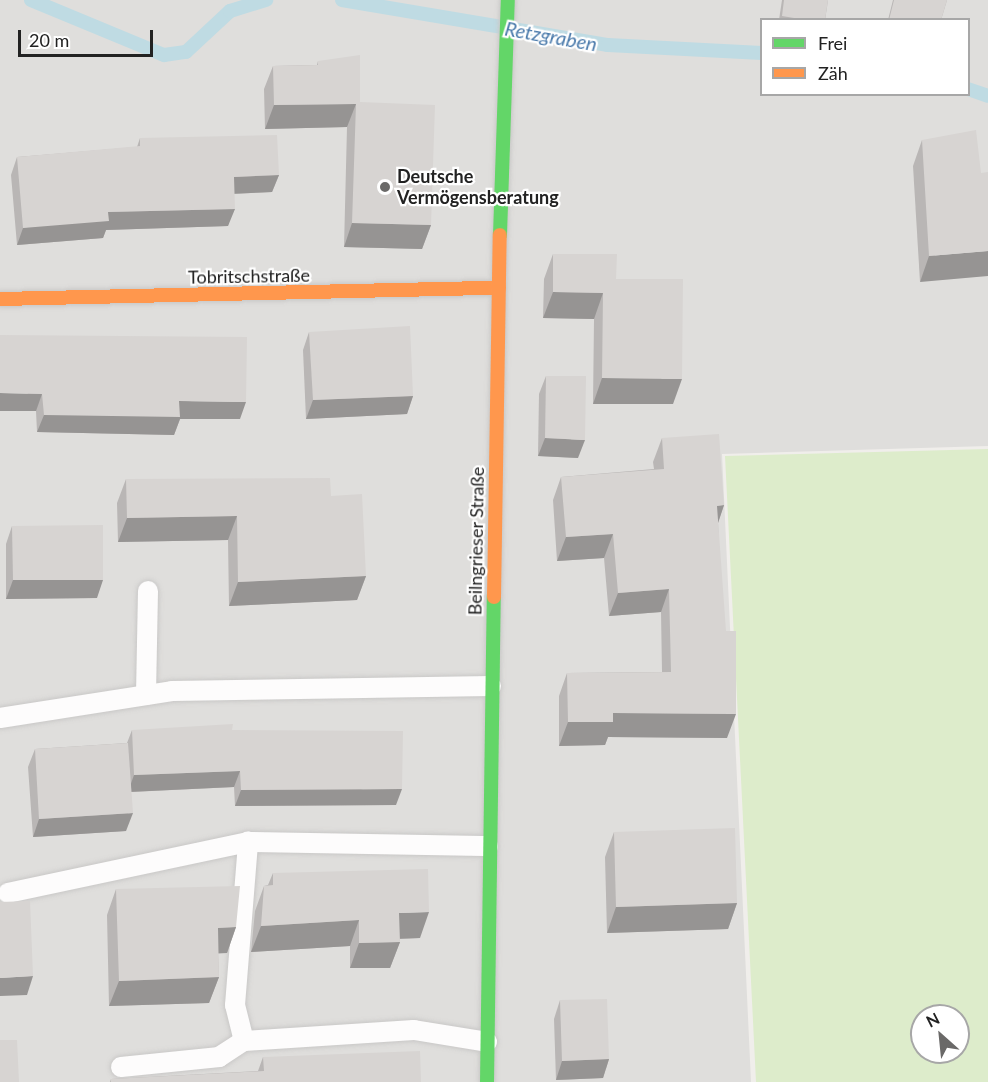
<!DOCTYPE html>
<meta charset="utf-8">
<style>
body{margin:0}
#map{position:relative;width:988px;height:1082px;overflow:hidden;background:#f0eeeb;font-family:Lato,sans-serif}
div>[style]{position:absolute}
.residential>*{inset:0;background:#dfdedc}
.grass>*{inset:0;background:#ddeccb}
.stream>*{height:14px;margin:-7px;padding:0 7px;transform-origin:7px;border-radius:7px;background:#bfdbe3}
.roads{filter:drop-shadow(0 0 2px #c9c8c7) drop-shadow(0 0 2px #c9c8c7)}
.lane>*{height:20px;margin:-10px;padding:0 10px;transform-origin:10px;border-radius:10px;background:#fdfcfc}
.fast>*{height:14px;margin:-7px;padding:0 7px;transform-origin:7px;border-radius:7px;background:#63d668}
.slow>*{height:14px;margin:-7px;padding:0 7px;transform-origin:7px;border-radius:7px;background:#ff974d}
.wall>*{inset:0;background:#b9b6b5}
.shaded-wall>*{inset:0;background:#969493}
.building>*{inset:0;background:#d7d4d2}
.dots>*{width:16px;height:16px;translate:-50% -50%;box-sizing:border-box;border:3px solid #fff;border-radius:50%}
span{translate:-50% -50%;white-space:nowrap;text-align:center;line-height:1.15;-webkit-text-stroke:4.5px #fff;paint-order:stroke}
.poi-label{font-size:18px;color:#222;font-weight:700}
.left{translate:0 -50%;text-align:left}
.street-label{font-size:18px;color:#222}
.water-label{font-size:20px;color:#4a7aab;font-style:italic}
.legend{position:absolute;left:760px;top:18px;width:210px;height:78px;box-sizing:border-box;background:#fff;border:2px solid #a7a7a7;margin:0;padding:8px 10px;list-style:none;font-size:18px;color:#222}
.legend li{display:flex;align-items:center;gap:12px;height:30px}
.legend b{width:30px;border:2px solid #a7a7a7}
.north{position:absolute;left:910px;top:1004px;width:60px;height:60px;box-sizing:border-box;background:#fff;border:2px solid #a7a7a7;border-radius:50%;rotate:333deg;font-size:16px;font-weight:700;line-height:24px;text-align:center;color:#222}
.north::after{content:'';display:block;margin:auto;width:21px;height:27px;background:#6a6968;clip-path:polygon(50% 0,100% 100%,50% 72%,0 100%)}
.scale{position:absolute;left:18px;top:30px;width:135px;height:27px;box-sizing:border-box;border:3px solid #222;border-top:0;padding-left:8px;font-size:18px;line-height:21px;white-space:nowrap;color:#222;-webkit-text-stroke:4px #fff;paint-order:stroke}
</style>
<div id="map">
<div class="residential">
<i style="clip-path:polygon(evenodd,0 0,988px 0,988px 446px,722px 454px,751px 1082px,0 1082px,0 0,762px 20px,968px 20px,968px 94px,762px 94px,762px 20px)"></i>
</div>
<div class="grass">
<i style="clip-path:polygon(evenodd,988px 449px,988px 1082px,756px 1082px,725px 456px,988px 449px,922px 1016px,958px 1016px,958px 1052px,922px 1052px,922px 1016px)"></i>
</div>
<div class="stream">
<i style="left:31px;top:0;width:144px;rotate:22.5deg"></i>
<i style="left:164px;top:55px;width:22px;rotate:-8deg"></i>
<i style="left:186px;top:52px;width:60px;rotate:-43deg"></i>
<i style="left:230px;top:11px;width:38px;rotate:-17deg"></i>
<i style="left:342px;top:0;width:270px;rotate:9.6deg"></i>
<i style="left:608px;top:45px;width:154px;rotate:3deg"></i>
<i style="left:968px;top:89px;width:21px;rotate:19deg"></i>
</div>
<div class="roads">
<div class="lane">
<i style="left:146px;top:695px;width:104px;rotate:-88.9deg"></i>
<i style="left:0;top:718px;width:174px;rotate:-8.9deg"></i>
<i style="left:172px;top:691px;width:319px;rotate:-0.9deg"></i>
<i style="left:8px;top:893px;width:245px;rotate:-12deg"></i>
<i style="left:248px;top:842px;width:240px;rotate:1deg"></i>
<i style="left:244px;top:1041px;width:37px;rotate:-104deg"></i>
<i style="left:235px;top:1005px;width:164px;rotate:-85.4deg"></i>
<i style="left:121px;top:1067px;width:99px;rotate:-5.8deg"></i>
<i style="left:219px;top:1057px;width:30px;rotate:-33deg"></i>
<i style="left:244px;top:1041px;width:170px;rotate:-3.7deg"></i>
<i style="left:414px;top:1030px;width:74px;rotate:9.3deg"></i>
</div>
<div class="fast">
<i style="left:500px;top:235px;width:235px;rotate:-88.1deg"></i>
<i style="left:487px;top:1082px;width:485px;rotate:-89.2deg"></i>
</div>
<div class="slow">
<i style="left:0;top:299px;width:499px;rotate:-1.3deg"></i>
<i style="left:494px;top:597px;width:362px;rotate:-89.1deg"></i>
</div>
</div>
<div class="wall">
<i style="clip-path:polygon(782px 0,828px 0,825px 20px,779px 20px)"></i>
<i style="clip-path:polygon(893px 0,947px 0,941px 20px,888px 20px)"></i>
<i style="clip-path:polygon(318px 61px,360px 102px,431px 225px,422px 249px,344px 247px,347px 127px,265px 129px,264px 89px,273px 66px,317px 65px)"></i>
<i style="clip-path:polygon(140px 138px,279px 175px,272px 192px,234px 194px,228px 226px,106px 230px,103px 238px,17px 245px,11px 175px,17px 157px,137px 147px)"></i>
<i style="clip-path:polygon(922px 140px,981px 173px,920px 282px,913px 166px)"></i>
<i style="clip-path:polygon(553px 254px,616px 279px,673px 404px,593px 404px,594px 319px,543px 318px,544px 279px)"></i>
<i style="clip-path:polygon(309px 332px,413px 396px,407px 414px,306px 419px,303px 350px)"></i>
<i style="clip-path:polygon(0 335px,240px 419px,180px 419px,174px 435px,37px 432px,36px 411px)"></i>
<i style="clip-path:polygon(546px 376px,578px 458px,538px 456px,539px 394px)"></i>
<i style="clip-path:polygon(662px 438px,724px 505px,718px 523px,727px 738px,608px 737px,605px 745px,559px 746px,559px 696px,567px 673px,662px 672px,661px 612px,609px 616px,604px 558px,557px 561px,553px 500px,561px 477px,654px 469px,653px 462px)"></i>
<i style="clip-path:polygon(126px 479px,331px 496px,366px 576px,357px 600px,229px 606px,228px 540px,118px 542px,117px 503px)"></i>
<i style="clip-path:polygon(12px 526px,97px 598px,6px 599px,6px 544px)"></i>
<i style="clip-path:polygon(132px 730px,232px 730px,396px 805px,235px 806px,234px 787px,131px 792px,126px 831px,33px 837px,28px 767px,35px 749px,127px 743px)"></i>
<i style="clip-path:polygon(614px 832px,737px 903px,728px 929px,607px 933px,605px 857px)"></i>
<i style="clip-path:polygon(273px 873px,420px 938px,400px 939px,400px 942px,390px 968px,350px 968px,350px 946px,251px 952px,255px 911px,264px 886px,268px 885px)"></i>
<i style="clip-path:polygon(116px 889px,236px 927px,227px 953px,218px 953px,219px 977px,209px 1003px,109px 1006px,107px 915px)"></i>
<i style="clip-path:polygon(560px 1000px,609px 1059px,603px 1078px,556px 1080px,554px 1019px)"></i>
<i style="clip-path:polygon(263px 1057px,421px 1082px,110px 1082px,111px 1079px,258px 1071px)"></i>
</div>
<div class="shaded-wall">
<i style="clip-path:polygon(356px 104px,347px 127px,265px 129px,274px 105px)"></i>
<i style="clip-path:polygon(279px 175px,272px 192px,227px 194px,234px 177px)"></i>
<i style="clip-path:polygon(235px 209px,228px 226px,106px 230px,103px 238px,17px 245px,23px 228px,108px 212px)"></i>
<i style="clip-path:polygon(352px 223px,431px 225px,422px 249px,344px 247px)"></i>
<i style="clip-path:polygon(988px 251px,988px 276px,920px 282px,929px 256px)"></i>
<i style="clip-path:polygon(553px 292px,603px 293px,594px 319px,543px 318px)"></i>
<i style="clip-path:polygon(602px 378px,682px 379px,673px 404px,593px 404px)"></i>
<i style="clip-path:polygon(0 393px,42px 394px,36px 411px,0 411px)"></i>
<i style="clip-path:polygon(413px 396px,407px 414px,306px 419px,313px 400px)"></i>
<i style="clip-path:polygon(179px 401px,246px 402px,240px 419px,180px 419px,174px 435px,37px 432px,44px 415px)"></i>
<i style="clip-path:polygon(545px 438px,585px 440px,578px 458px,538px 456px)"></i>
<i style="clip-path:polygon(724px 505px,716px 529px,717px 506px)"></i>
<i style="clip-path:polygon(237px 516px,228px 540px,118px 542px,127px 518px)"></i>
<i style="clip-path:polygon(613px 534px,604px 558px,557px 561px,566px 537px)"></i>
<i style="clip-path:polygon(366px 576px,357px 600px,229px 606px,238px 582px)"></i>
<i style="clip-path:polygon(13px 580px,103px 580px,97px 598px,6px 599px)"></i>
<i style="clip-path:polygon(669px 589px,661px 612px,609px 616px,618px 593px)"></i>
<i style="clip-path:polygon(613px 713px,736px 714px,727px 738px,608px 737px,605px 745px,559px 746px,568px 722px)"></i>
<i style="clip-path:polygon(240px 771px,234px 787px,128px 792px,134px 775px)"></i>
<i style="clip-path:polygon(402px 789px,396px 805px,235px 806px,241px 790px)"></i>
<i style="clip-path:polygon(133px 813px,126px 831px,33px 837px,39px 819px)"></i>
<i style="clip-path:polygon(737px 903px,728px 929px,607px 933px,616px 907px)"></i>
<i style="clip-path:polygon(429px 912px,420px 938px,390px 939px,399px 913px)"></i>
<i style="clip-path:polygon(359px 920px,350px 946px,251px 952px,261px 926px)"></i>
<i style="clip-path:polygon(236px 927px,227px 953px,208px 954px,218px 928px)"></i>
<i style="clip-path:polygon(400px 942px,390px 968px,350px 968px,359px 943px)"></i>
<i style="clip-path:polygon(33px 976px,27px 995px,0 996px,0 978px)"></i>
<i style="clip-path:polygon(219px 977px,209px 1003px,109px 1006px,119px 981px)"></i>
<i style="clip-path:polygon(609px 1059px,603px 1078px,556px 1080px,562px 1061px)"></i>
</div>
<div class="building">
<i style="clip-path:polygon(784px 0,828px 0,825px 20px,806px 20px,782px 16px)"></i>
<i style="clip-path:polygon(894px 0,947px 0,941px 20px,889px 20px)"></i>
<i style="clip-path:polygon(360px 55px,360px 102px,435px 105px,431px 225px,352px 223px,356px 104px,274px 105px,273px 66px,318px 65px,318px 61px)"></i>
<i style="clip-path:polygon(976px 130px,981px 173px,988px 172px,988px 251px,929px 256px,922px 140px)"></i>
<i style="clip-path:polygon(277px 135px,279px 175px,234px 177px,235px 209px,108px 212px,109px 221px,23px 228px,17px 157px,140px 146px,140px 138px)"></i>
<i style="clip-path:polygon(553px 254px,617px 254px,616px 279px,683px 279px,682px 379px,602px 378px,603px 293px,553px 292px)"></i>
<i style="clip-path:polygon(410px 326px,413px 396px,313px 400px,309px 332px)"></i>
<i style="clip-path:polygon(0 335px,247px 337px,246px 402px,179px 401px,180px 417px,44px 415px,42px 394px,0 393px)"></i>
<i style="clip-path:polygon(546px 376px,586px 376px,585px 440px,545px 438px)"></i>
<i style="clip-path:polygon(719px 434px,724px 505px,717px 506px,726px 631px,736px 631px,736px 714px,613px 713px,613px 722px,568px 722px,567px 673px,671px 672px,669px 589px,618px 593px,613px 534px,566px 537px,561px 477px,664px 469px,662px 438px)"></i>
<i style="clip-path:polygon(330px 478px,331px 496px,362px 494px,366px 576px,238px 582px,237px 516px,127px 518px,126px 479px)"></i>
<i style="clip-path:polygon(103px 525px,103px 580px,13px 580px,12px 526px)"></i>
<i style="clip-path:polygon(233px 724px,232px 730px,403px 731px,402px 789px,241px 790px,240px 771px,134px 775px,132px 730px)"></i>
<i style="clip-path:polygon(128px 743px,133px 813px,39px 819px,35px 749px)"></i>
<i style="clip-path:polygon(735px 828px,737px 903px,616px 907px,614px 832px)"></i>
<i style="clip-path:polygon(428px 869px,429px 912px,399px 913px,400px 942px,359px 943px,359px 920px,261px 926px,264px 886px,273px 885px,273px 873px)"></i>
<i style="clip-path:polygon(240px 886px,236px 927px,218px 928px,219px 977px,119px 981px,116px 889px)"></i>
<i style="clip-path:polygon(30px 901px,33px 976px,0 978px,0 902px)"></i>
<i style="clip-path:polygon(607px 999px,609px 1059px,562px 1061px,560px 1000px)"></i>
<i style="clip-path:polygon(0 1040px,17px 1040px,19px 1082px,0 1082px)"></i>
<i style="clip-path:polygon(420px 1051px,421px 1082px,111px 1082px,111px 1079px,264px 1071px,263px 1057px)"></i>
</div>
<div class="dots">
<i style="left:385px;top:187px;background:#6a6968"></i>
</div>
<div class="poi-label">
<span class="left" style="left:397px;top:187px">Deutsche<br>Vermögensberatung</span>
</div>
<div class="street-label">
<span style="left:249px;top:276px;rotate:-1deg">Tobritschstraße</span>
<span style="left:476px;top:541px;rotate:-89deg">Beilngrieser Straße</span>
</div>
<div class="water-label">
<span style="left:551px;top:36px;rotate:10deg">Retzgraben</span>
</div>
<ul class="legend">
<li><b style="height:8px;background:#63d668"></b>Frei</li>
<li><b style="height:8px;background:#ff974d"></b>Zäh</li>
</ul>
<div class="north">N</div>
<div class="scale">20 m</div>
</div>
